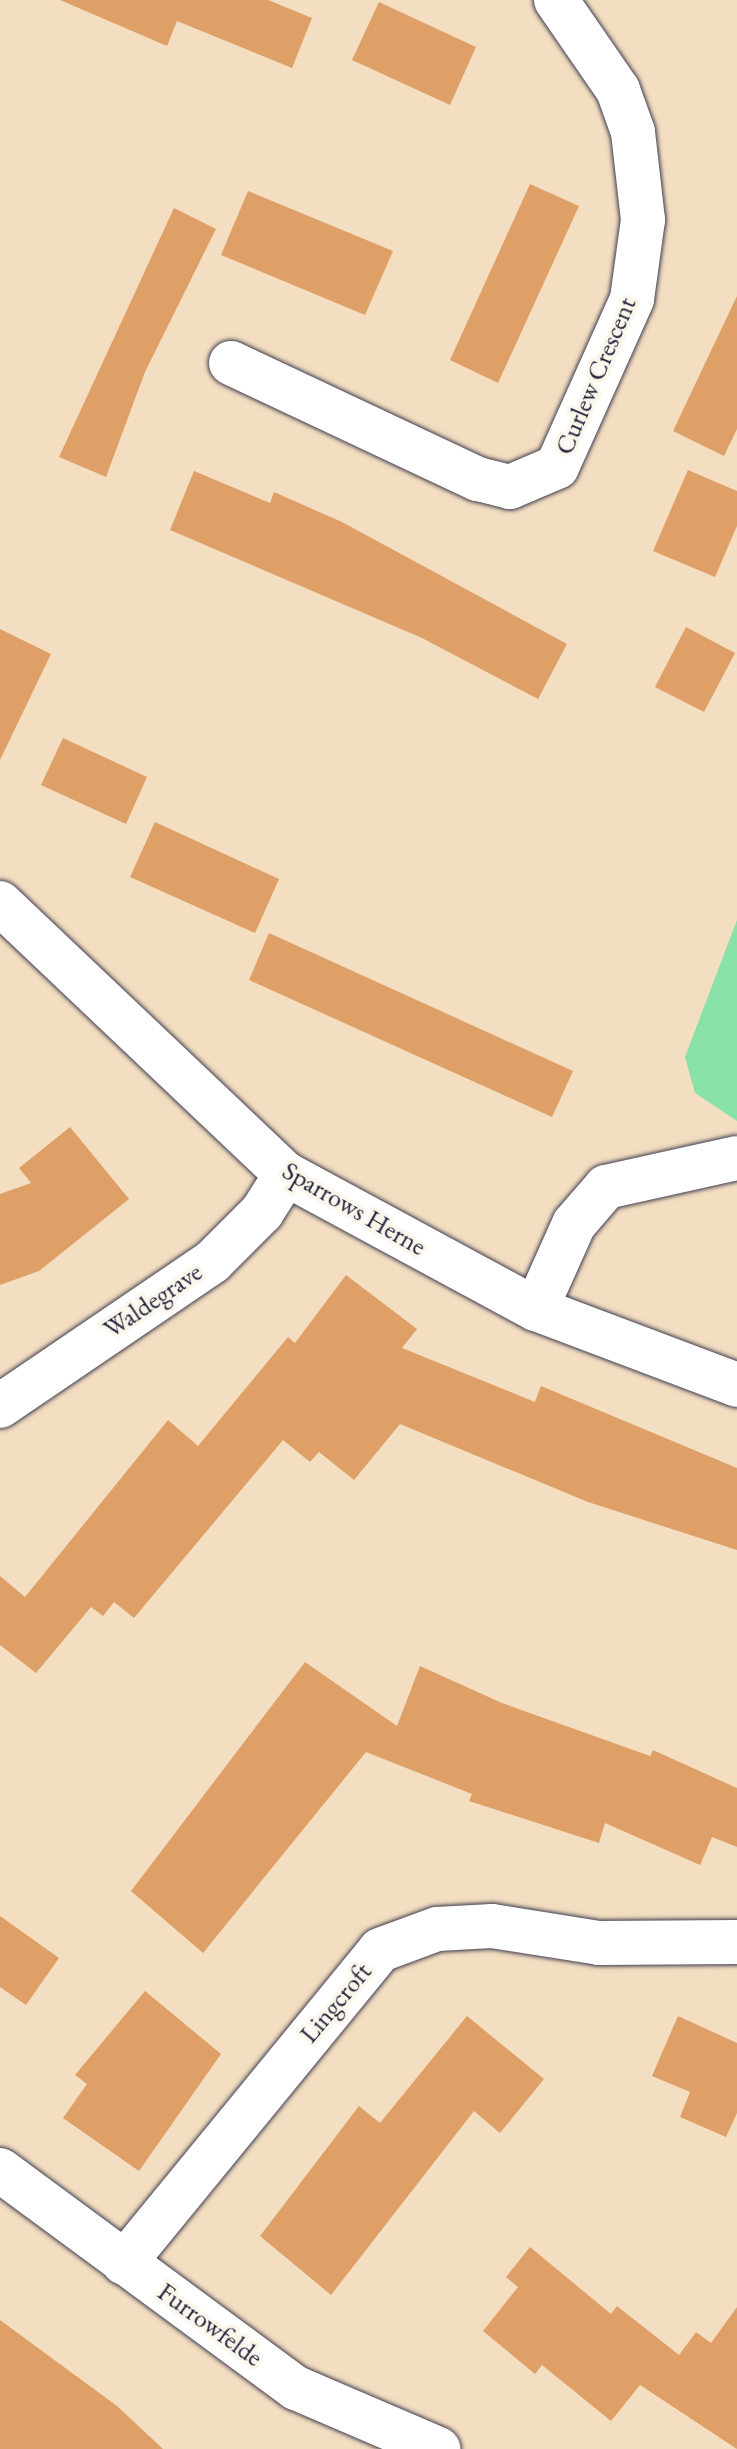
<!DOCTYPE html>
<style>
body{margin:0}
#map{position:relative;width:737px;height:2449px;overflow:hidden;background:#f3dec1;font-family:"EB Garamond",serif}
div>[style]{position:absolute}
.green>*{inset:0;background:#88e2a7}
.building>*{inset:0;background:#dea067}
.roads{filter:drop-shadow(0 0 2px #413e4f) drop-shadow(0 0 2px #413e4f)}
.minor>*{height:44px;margin:-22px;padding:0 22px;transform-origin:22px;border-radius:22px;background:#fff}
.tertiary>*{height:44px;margin:-22px;padding:0 22px;transform-origin:22px;border-radius:22px;background:#fff}
span{translate:-50% -50%;white-space:nowrap;text-align:center;line-height:1.15;-webkit-text-stroke:8px #fbf7ec;paint-order:stroke}
.street-label{font-size:26px;color:#22223b}
</style>
<div id="map">
<div class="green">
<i style="clip-path:polygon(737px 920px,737px 1121px,695px 1093px,685px 1057px)"></i>
</div>
<div class="building">
<i style="clip-path:polygon(60px 0,268px 0,312px 18px,292px 68px,177px 21px,167px 46px)"></i>
<i style="clip-path:polygon(379px 2px,476px 47px,450px 105px,352px 60px)"></i>
<i style="clip-path:polygon(530px 184px,579px 206px,498px 383px,450px 360px)"></i>
<i style="clip-path:polygon(248px 191px,393px 251px,365px 315px,221px 255px)"></i>
<i style="clip-path:polygon(174px 208px,216px 229px,145px 372px,106px 477px,59px 457px)"></i>
<i style="clip-path:polygon(737px 296px,737px 429px,724px 456px,673px 431px)"></i>
<i style="clip-path:polygon(688px 470px,737px 491px,737px 526px,715px 577px,653px 551px)"></i>
<i style="clip-path:polygon(194px 471px,270px 503px,274px 492px,342px 522px,567px 644px,538px 699px,422px 638px,170px 530px)"></i>
<i style="clip-path:polygon(686px 627px,735px 653px,704px 712px,655px 687px)"></i>
<i style="clip-path:polygon(0 629px,51px 654px,0 760px)"></i>
<i style="clip-path:polygon(63px 738px,147px 777px,126px 824px,41px 785px)"></i>
<i style="clip-path:polygon(155px 822px,279px 879px,255px 933px,130px 877px)"></i>
<i style="clip-path:polygon(269px 933px,573px 1071px,552px 1117px,249px 980px)"></i>
<i style="clip-path:polygon(70px 1127px,129px 1199px,39px 1271px,0 1285px,0 1194px,31px 1183px,19px 1168px)"></i>
<i style="clip-path:polygon(346px 1275px,417px 1329px,402px 1348px,535px 1402px,541px 1386px,737px 1468px,737px 1550px,588px 1502px,400px 1424px,354px 1480px,319px 1452px,310px 1462px,283px 1440px,134px 1618px,114px 1602px,103px 1616px,91px 1607px,36px 1673px,0 1645px,0 1576px,25px 1597px,168px 1420px,198px 1446px,288px 1337px,295px 1343px)"></i>
<i style="clip-path:polygon(305px 1662px,397px 1726px,420px 1666px,502px 1703px,650px 1756px,653px 1750px,737px 1788px,737px 1847px,712px 1837px,700px 1865px,605px 1823px,599px 1843px,469px 1801px,472px 1794px,366px 1752px,203px 1953px,131px 1891px)"></i>
<i style="clip-path:polygon(0 1916px,59px 1958px,26px 2005px,0 1987px)"></i>
<i style="clip-path:polygon(145px 1991px,221px 2054px,139px 2171px,63px 2118px,87px 2084px,75px 2075px)"></i>
<i style="clip-path:polygon(467px 2016px,544px 2079px,500px 2133px,474px 2111px,331px 2295px,260px 2236px,359px 2106px,380px 2123px)"></i>
<i style="clip-path:polygon(678px 2016px,737px 2043px,737px 2113px,726px 2137px,680px 2117px,690px 2092px,652px 2076px)"></i>
<i style="clip-path:polygon(530px 2247px,611px 2314px,617px 2306px,679px 2355px,696px 2332px,711px 2343px,737px 2307px,737px 2449px,640px 2385px,611px 2421px,542px 2365px,535px 2374px,483px 2331px,518px 2287px,506px 2277px)"></i>
<i style="clip-path:polygon(0 2320px,117px 2406px,163px 2449px,0 2449px)"></i>
</div>
<div class="roads">
<div class="minor">
<i style="left:231px;top:363px;width:273px;rotate:25.2deg"></i>
<i style="left:478px;top:479px;width:33px;rotate:14deg"></i>
<i style="left:510px;top:487px;width:51px;rotate:-23.1deg"></i>
<i style="left:557px;top:467px;width:184px;rotate:-65.9deg"></i>
<i style="left:632px;top:299px;width:80px;rotate:-82.1deg"></i>
<i style="left:643px;top:220px;width:89px;rotate:-96.5deg"></i>
<i style="left:633px;top:132px;width:45px;rotate:-109.7deg"></i>
<i style="left:618px;top:90px;width:109px;rotate:-124.6deg"></i>
<i style="left:536px;top:1309px;width:93px;rotate:-65.9deg"></i>
<i style="left:574px;top:1224px;width:49px;rotate:-49.1deg"></i>
<i style="left:606px;top:1187px;width:134px;rotate:-12.5deg"></i>
<i style="left:0;top:1406px;width:256px;rotate:-34.2deg"></i>
<i style="left:212px;top:1262px;width:71px;rotate:-45deg"></i>
<i style="left:262px;top:1212px;width:45px;rotate:-57.7deg"></i>
<i style="left:0;top:2170px;width:368px;rotate:36.4deg"></i>
<i style="left:296px;top:2388px;width:155px;rotate:23.2deg"></i>
<i style="left:124px;top:2263px;width:404px;rotate:-50.7deg"></i>
<i style="left:380px;top:1950px;width:61px;rotate:-20.2deg"></i>
<i style="left:437px;top:1929px;width:55px;rotate:-3.1deg"></i>
<i style="left:492px;top:1926px;width:108px;rotate:9deg"></i>
<i style="left:599px;top:1943px;width:138px;rotate:-0.4deg"></i>
</div>
<div class="tertiary">
<i style="left:0;top:903px;width:394px;rotate:43.5deg"></i>
<i style="left:286px;top:1174px;width:284px;rotate:28.4deg"></i>
<i style="left:536px;top:1309px;width:215px;rotate:20.7deg"></i>
</div>
</div>
<div class="street-label">
<span style="left:596px;top:376px;rotate:-67deg">Curlew Crescent</span>
<span style="left:354px;top:1209px;rotate:30deg">Sparrows Herne</span>
<span style="left:153px;top:1301px;rotate:-34deg">Waldegrave</span>
<span style="left:336px;top:2003px;rotate:-50deg">Lingcroft</span>
<span style="left:210px;top:2325px;rotate:36deg">Furrowfelde</span>
</div>
</div>
